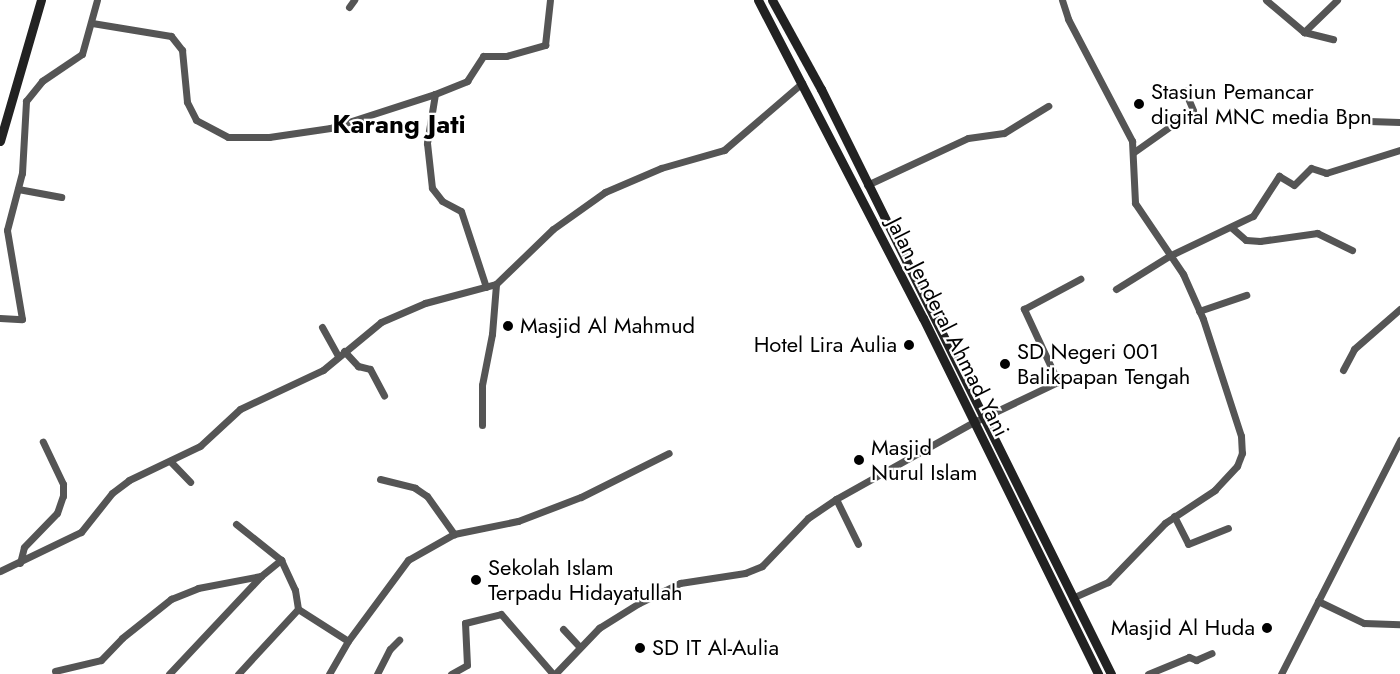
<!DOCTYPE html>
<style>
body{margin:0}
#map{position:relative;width:1400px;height:674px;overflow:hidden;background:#fff;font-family:Jost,sans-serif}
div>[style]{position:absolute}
.minor>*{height:7px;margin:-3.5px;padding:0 3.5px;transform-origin:3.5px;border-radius:3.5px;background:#555}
.secondary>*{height:9px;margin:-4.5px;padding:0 4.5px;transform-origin:4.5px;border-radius:4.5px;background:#222}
.dots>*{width:16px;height:16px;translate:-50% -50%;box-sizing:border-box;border:3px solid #fff;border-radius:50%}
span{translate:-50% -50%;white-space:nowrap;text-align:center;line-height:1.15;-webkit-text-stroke:4.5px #fff;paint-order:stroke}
.poi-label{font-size:22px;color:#000}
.left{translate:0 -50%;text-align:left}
.right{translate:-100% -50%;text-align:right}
.street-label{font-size:22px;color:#000}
.quarter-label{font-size:26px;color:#000;font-weight:700}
</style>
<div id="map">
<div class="minor">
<i style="left:1062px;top:0;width:20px;rotate:72deg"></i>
<i style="left:1068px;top:19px;width:138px;rotate:62.3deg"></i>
<i style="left:1132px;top:141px;width:62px;rotate:87.2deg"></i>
<i style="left:1135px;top:203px;width:86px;rotate:55.9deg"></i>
<i style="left:1183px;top:274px;width:49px;rotate:66deg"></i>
<i style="left:1203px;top:319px;width:123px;rotate:72deg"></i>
<i style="left:1241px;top:436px;width:17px;rotate:87deg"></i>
<i style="left:1242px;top:453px;width:14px;rotate:111deg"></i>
<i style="left:1237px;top:466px;width:33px;rotate:133deg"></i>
<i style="left:1215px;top:490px;width:60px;rotate:146.6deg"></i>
<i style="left:1165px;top:523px;width:82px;rotate:134deg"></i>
<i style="left:1108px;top:582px;width:39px;rotate:156deg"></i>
<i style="left:1266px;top:0;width:50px;rotate:40.1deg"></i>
<i style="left:1304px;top:32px;width:30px;rotate:14deg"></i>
<i style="left:349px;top:7px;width:9px;rotate:-54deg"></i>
<i style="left:92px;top:23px;width:80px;rotate:9.3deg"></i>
<i style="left:171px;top:36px;width:18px;rotate:52deg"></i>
<i style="left:182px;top:50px;width:52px;rotate:84.5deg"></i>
<i style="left:187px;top:102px;width:20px;rotate:63deg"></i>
<i style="left:196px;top:120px;width:36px;rotate:28deg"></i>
<i style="left:228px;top:137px;width:41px"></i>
<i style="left:269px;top:137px;width:62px;rotate:-8.4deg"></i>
<i style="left:330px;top:128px;width:110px;rotate:-17.9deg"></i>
<i style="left:435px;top:94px;width:35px;rotate:-22deg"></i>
<i style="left:467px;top:81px;width:30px;rotate:-57deg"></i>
<i style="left:483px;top:56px;width:23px"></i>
<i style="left:506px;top:56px;width:41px;rotate:-15.8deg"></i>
<i style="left:545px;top:45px;width:45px;rotate:-83.7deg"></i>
<i style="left:1304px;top:32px;width:46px;rotate:-44.1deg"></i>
<i style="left:435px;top:94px;width:50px;rotate:99.3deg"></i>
<i style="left:427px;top:143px;width:45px;rotate:83.7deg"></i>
<i style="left:432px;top:188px;width:16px;rotate:52deg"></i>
<i style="left:442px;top:201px;width:21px;rotate:28deg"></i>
<i style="left:461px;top:211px;width:80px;rotate:71.8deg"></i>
<i style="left:1369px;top:121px;width:31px;rotate:2deg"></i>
<i style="left:1134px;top:152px;width:72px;rotate:-35.4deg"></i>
<i style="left:1193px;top:110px;width:21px;rotate:-113deg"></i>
<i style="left:867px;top:185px;width:111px;rotate:-25deg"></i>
<i style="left:968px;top:138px;width:36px;rotate:-8deg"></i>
<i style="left:1004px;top:133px;width:52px;rotate:-31.5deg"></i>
<i style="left:18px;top:189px;width:44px;rotate:10.5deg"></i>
<i style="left:1232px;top:228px;width:18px;rotate:41deg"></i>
<i style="left:1246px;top:240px;width:14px;rotate:4deg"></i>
<i style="left:1260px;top:241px;width:58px;rotate:-8deg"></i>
<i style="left:1317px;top:233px;width:39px;rotate:26deg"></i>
<i style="left:1116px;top:289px;width:62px;rotate:-31.9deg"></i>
<i style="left:1169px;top:256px;width:93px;rotate:-25.5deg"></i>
<i style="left:1253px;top:216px;width:48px;rotate:-57deg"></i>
<i style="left:1279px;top:176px;width:17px;rotate:31deg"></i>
<i style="left:1294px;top:185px;width:24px;rotate:-45deg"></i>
<i style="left:1311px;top:168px;width:16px;rotate:18deg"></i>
<i style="left:1326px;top:173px;width:77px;rotate:-17.3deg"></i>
<i style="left:1199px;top:311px;width:50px;rotate:-18.8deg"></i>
<i style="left:0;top:318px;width:22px;rotate:3deg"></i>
<i style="left:22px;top:319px;width:90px;rotate:-99.6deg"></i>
<i style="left:7px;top:230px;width:59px;rotate:-75.3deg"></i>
<i style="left:22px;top:173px;width:72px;rotate:-86.8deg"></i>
<i style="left:26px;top:101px;width:26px;rotate:-51deg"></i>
<i style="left:42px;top:81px;width:48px;rotate:-34deg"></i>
<i style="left:82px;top:54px;width:56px;rotate:-74.5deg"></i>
<i style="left:322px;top:327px;width:33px;rotate:61deg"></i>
<i style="left:344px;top:351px;width:21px;rotate:47deg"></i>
<i style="left:358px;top:366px;width:12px;rotate:14deg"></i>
<i style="left:370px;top:369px;width:30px;rotate:62deg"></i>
<i style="left:1343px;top:370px;width:24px;rotate:-62deg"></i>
<i style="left:1354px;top:349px;width:61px;rotate:-41deg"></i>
<i style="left:482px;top:425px;width:40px;rotate:-90deg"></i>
<i style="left:482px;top:385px;width:52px;rotate:-78.9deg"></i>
<i style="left:492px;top:334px;width:50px;rotate:-85.4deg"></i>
<i style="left:170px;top:461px;width:29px;rotate:46deg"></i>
<i style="left:380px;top:479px;width:36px;rotate:14deg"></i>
<i style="left:415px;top:488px;width:14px;rotate:34deg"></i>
<i style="left:427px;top:496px;width:47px;rotate:54.6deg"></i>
<i style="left:836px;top:499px;width:50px;rotate:63.9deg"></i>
<i style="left:1174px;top:516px;width:31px;rotate:63deg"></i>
<i style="left:1188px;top:544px;width:43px;rotate:-21.8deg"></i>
<i style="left:236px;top:524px;width:58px;rotate:38.7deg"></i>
<i style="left:281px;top:560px;width:33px;rotate:65deg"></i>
<i style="left:295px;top:590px;width:19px;rotate:81deg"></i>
<i style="left:298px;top:609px;width:59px;rotate:32.6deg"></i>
<i style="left:20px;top:563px;width:16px;rotate:-76deg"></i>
<i style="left:24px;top:547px;width:47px;rotate:-45.9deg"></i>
<i style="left:57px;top:513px;width:18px;rotate:-71deg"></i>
<i style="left:63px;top:496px;width:12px;rotate:-90deg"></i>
<i style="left:63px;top:484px;width:47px;rotate:-115.5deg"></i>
<i style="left:0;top:571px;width:90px;rotate:-25.7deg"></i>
<i style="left:81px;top:532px;width:50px;rotate:-51.5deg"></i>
<i style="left:112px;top:493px;width:21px;rotate:-37deg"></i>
<i style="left:129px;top:480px;width:79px;rotate:-25.6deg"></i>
<i style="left:200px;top:446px;width:54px;rotate:-42.8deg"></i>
<i style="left:240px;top:409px;width:92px;rotate:-25.2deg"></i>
<i style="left:323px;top:370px;width:75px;rotate:-39.6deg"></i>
<i style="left:381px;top:322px;width:48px;rotate:-23.4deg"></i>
<i style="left:425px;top:303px;width:73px;rotate:-15deg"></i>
<i style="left:496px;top:284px;width:79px;rotate:-44deg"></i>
<i style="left:553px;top:229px;width:64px;rotate:-35.4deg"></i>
<i style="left:605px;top:192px;width:61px;rotate:-23.2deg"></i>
<i style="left:661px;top:168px;width:66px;rotate:-15.9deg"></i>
<i style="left:724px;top:150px;width:103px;rotate:-40.7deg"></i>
<i style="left:1318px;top:601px;width:51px;rotate:25.6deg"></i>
<i style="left:1364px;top:623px;width:36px;rotate:2deg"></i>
<i style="left:563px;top:629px;width:23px;rotate:47deg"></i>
<i style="left:55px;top:671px;width:47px;rotate:-13.4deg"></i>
<i style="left:101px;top:660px;width:30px;rotate:-46deg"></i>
<i style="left:122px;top:638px;width:63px;rotate:-38.5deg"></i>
<i style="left:171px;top:599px;width:29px;rotate:-22deg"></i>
<i style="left:198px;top:588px;width:64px;rotate:-10.8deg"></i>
<i style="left:169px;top:674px;width:134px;rotate:-46.8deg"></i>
<i style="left:261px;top:576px;width:26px;rotate:-39deg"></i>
<i style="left:238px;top:674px;width:88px;rotate:-47.3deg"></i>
<i style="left:329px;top:674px;width:38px;rotate:-60deg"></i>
<i style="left:348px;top:641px;width:101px;rotate:-53.5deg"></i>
<i style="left:408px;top:560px;width:53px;rotate:-29.5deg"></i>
<i style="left:454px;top:534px;width:65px;rotate:-11.5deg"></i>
<i style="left:518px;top:521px;width:67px;rotate:-20.9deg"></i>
<i style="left:581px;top:497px;width:98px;rotate:-26.6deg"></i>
<i style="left:377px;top:674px;width:28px;rotate:-63deg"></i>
<i style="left:390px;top:649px;width:13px;rotate:-45deg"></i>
<i style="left:451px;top:674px;width:18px;rotate:-29deg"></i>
<i style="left:467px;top:665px;width:42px;rotate:-92.7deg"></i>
<i style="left:465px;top:623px;width:37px;rotate:-14deg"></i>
<i style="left:501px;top:614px;width:79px;rotate:49.1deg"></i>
<i style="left:555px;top:674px;width:64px;rotate:-46.3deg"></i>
<i style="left:599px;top:628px;width:47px;rotate:-32deg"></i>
<i style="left:639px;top:603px;width:46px;rotate:-26deg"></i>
<i style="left:680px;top:583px;width:66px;rotate:-8.7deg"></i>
<i style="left:745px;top:573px;width:18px;rotate:-22deg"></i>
<i style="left:762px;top:566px;width:66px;rotate:-46.2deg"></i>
<i style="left:808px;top:518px;width:34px;rotate:-34deg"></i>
<i style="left:836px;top:499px;width:158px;rotate:-29.2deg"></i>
<i style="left:974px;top:422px;width:93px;rotate:-25.5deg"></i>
<i style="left:1058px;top:382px;width:81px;rotate:-115deg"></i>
<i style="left:1024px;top:309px;width:64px;rotate:-28.2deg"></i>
<i style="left:1148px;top:674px;width:44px;rotate:-22.5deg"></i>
<i style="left:1189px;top:657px;width:8px;rotate:23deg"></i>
<i style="left:1196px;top:660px;width:17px;rotate:-24deg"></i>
<i style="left:1281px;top:674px;width:263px;rotate:-63deg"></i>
</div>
<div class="secondary">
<i style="left:758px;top:0;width:358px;rotate:62.6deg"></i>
<i style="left:923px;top:318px;width:397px;rotate:63.8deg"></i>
<i style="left:772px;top:0;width:102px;rotate:61.2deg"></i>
<i style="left:821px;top:89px;width:653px;rotate:63.63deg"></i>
<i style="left:0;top:141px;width:147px;rotate:-73.8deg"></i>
</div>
<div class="dots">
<i style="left:1139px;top:104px;background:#000"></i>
<i style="left:508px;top:326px;background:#000"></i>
<i style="left:909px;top:345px;background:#000"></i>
<i style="left:1005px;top:364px;background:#000"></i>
<i style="left:859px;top:460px;background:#000"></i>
<i style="left:476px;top:580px;background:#000"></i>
<i style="left:1267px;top:628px;background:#000"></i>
<i style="left:640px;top:648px;background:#000"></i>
</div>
<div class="poi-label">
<span class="left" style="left:1151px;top:104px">Stasiun Pemancar<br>digital MNC media Bpn</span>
<span class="left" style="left:520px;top:326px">Masjid Al Mahmud</span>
<span class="right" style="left:897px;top:345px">Hotel Lira Aulia</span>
<span class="left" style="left:1017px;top:364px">SD Negeri 001<br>Balikpapan Tengah</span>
<span class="left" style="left:871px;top:460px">Masjid<br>Nurul Islam</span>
<span class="left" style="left:488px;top:580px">Sekolah Islam<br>Terpadu Hidayatullah</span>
<span class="right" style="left:1255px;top:628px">Masjid Al Huda</span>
<span class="left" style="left:652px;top:648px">SD IT Al-Aulia</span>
</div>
<div class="street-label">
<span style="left:948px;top:327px;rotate:63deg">Jalan Jenderal Ahmad Yani</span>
</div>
<div class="quarter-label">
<span style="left:399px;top:125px">Karang Jati</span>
</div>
</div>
